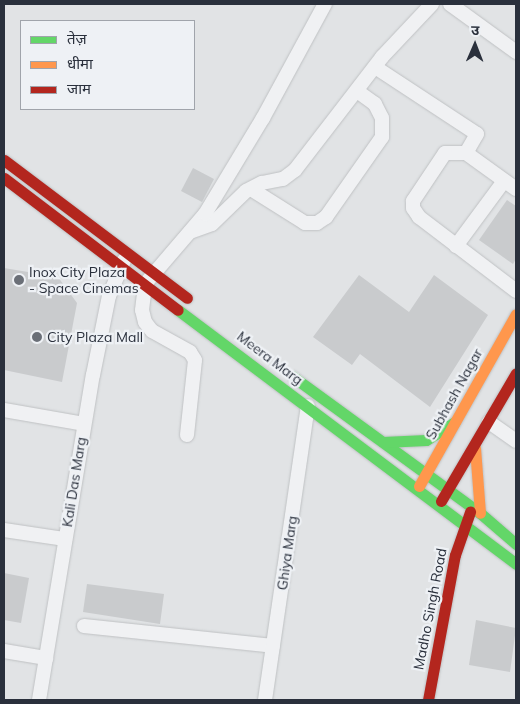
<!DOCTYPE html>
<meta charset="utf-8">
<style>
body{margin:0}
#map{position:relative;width:520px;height:704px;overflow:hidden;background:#e1e3e5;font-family:Mulish,"Noto Sans Devanagari",sans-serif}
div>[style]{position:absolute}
.building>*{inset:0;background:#c9cbcd}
.roads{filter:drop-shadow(0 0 1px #bfc1c3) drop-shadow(0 0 1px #bfc1c3)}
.street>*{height:14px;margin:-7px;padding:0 7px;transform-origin:7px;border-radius:7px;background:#f0f1f3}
.fast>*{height:11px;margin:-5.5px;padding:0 5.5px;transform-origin:5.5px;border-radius:5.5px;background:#63d668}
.slow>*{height:11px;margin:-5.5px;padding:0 5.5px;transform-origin:5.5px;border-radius:5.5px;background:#ff974d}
.jam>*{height:11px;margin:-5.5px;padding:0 5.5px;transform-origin:5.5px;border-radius:5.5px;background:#b3261e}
.dots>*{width:14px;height:14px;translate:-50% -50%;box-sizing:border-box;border:2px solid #eef1f5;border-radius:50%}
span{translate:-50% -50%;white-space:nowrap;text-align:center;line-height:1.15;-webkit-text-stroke:4.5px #eef1f5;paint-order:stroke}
.poi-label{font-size:14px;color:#2a303c}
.left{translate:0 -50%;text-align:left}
.street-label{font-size:14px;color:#2a303c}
.frame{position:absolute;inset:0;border:5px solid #2a303c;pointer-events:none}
.legend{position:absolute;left:20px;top:20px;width:175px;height:90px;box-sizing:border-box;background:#eef1f5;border:1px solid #a0a4ab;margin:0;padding:6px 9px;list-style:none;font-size:15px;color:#2a303c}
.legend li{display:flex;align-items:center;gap:10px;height:25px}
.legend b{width:25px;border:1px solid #a0a4ab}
.north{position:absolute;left:450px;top:20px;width:50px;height:50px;-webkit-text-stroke:4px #eef1f5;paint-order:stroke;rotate:1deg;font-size:14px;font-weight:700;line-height:20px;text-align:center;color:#2a303c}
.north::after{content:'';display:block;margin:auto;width:18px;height:22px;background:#2a303c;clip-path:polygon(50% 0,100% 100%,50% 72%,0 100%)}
</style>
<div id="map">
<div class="building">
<i style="clip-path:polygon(193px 168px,214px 179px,202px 202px,181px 191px)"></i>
<i style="clip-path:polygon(507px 200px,516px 206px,516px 259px,513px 264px,479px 240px)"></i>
<i style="clip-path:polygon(4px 268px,58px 277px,77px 303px,62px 382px,4px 370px)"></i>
<i style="clip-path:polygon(359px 275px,409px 312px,434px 275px,488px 315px,430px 407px,360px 354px,352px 365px,313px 337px)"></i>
<i style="clip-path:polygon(4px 573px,29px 578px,21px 623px,4px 620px)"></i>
<i style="clip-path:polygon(87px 584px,164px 594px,160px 624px,83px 612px)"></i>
<i style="clip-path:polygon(476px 620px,516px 628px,510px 672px,469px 665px)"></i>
</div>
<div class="roads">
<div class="street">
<i style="left:450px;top:4px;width:82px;rotate:36deg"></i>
<i style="left:375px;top:67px;width:122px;rotate:33.3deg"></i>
<i style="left:477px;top:134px;width:22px;rotate:120deg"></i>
<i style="left:251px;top:189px;width:64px;rotate:32.2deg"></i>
<i style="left:305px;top:223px;width:12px"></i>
<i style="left:317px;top:223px;width:11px;rotate:-34deg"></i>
<i style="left:326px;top:217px;width:98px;rotate:-55deg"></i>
<i style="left:382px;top:137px;width:19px;rotate:-90deg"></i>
<i style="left:382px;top:118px;width:16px;rotate:-117deg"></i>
<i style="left:375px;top:104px;width:22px;rotate:-144deg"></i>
<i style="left:516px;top:189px;width:62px;rotate:-144.2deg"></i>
<i style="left:466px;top:153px;width:21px;rotate:180deg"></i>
<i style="left:445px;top:153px;width:58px;rotate:123.7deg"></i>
<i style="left:413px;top:201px;width:7px;rotate:90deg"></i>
<i style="left:413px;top:208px;width:11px;rotate:56deg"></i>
<i style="left:419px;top:217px;width:122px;rotate:37.3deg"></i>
<i style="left:190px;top:232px;width:23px;rotate:-20deg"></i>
<i style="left:212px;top:224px;width:47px;rotate:-44.1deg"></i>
<i style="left:246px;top:191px;width:18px;rotate:-27deg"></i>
<i style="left:262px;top:183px;width:21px;rotate:-11deg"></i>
<i style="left:283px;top:179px;width:15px;rotate:-37deg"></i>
<i style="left:295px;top:170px;width:143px;rotate:-52.4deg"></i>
<i style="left:382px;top:57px;width:73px;rotate:-46.7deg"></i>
<i style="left:456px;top:246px;width:81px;rotate:-53.6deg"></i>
<i style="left:4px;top:410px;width:81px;rotate:9.9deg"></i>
<i style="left:489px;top:422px;width:33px;rotate:35deg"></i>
<i style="left:187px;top:435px;width:75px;rotate:-83.9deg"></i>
<i style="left:195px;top:360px;width:9px;rotate:-122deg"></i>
<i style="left:190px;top:352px;width:43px;rotate:-151.1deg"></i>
<i style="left:152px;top:331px;width:11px;rotate:-128deg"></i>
<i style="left:145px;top:322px;width:12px;rotate:-104deg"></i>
<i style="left:142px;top:310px;width:26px;rotate:-83deg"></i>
<i style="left:145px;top:284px;width:92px;rotate:-49.4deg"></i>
<i style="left:205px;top:214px;width:112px;rotate:-58.9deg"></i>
<i style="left:263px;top:118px;width:130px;rotate:-61.5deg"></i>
<i style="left:4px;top:530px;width:62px;rotate:8.4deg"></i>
<i style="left:84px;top:626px;width:190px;rotate:6deg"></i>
<i style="left:4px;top:651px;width:43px;rotate:9.5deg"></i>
<i style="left:39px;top:700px;width:329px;rotate:-80.6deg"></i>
<i style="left:93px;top:375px;width:81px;rotate:-78.6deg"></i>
<i style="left:109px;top:296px;width:39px;rotate:-67deg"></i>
<i style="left:265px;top:700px;width:297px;rotate:-81.7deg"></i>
</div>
<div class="fast">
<i style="left:178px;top:310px;width:423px;rotate:36.9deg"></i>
<i style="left:292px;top:376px;width:233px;rotate:36.1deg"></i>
<i style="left:480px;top:513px;width:48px;rotate:40.7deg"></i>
<i style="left:383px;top:442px;width:43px;rotate:-2.7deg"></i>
<i style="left:426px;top:440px;width:34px;rotate:-32deg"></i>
</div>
<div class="slow">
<i style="left:475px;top:448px;width:65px;rotate:85.6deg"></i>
<i style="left:419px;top:486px;width:197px;rotate:-60.6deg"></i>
</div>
<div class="jam">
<i style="left:4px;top:160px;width:229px;rotate:37deg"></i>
<i style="left:4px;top:178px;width:218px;rotate:37.2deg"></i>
<i style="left:441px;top:501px;width:148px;rotate:-59.6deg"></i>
<i style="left:428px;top:700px;width:147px;rotate:-79.5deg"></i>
<i style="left:455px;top:555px;width:46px;rotate:-70.8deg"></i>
</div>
</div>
<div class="dots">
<i style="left:19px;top:280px;background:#6a6f77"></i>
<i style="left:37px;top:337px;background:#6a6f77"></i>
</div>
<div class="poi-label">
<span class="left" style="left:29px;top:280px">Inox City Plaza<br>- Space Cinemas</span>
<span class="left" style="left:47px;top:337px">City Plaza Mall</span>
</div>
<div class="street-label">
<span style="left:270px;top:358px;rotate:37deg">Meera Marg</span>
<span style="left:454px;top:394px;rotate:-61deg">Subhash Nagar</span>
<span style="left:74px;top:482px;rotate:-81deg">Kali Das Marg</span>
<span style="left:287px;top:553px;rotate:-82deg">Ghiya Marg</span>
<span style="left:430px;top:609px;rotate:-79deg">Madho Singh Road</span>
</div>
<div class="frame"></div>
<ul class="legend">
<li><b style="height:6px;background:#63d668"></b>तेज़</li>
<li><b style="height:6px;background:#ff974d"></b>धीमा</li>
<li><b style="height:6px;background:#b3261e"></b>जाम</li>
</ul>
<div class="north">उ</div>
</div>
